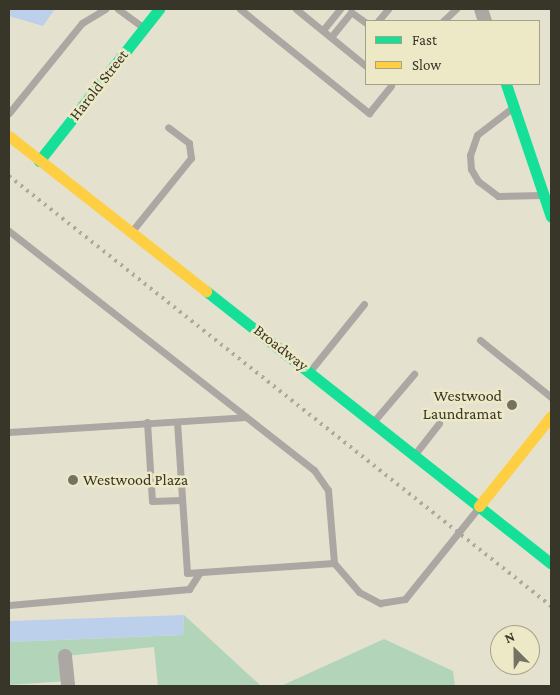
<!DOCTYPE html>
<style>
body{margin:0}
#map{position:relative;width:560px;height:695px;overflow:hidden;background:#e4e2cf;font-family:"Crimson Pro",serif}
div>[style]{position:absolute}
.green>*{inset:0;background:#b2d4b8}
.water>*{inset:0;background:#bcd0ec}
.lane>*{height:7px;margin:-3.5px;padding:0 3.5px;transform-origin:3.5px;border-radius:3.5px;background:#aca7a2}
.street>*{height:14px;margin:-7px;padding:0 7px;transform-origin:7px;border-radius:7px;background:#aca7a2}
.fast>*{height:11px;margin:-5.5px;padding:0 5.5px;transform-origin:5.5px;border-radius:5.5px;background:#16e098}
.slow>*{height:11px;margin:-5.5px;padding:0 5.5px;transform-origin:5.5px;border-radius:5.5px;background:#ffcf43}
.rail>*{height:4px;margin-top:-2px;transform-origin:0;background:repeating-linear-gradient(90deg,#ada99f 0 2.5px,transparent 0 7.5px)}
.dots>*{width:14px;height:14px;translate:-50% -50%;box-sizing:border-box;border:2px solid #ede8c6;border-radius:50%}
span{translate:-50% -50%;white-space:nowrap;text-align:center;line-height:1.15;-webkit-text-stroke:5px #ede8c6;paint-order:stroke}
.street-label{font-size:16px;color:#383629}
.poi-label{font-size:16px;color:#383629}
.right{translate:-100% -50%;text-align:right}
.left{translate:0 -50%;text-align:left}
.frame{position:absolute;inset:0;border:10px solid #383629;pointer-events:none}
.legend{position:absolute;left:365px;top:20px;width:175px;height:65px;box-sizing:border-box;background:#ede8c6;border:1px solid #a5a187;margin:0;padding:6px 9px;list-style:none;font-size:15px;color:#383629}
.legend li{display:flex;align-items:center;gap:10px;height:25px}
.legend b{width:25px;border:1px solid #a5a187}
.north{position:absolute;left:490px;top:625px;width:50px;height:50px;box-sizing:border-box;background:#ede8c6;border:1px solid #a5a187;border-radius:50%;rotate:337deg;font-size:14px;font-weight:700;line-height:20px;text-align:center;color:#383629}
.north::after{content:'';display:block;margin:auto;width:18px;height:22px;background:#747263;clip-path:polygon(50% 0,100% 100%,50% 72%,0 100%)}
</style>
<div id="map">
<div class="green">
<i style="clip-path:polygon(184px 615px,261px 686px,158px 686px,154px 647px,66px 656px,67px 681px,9px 685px,9px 642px,183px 635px)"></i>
<i style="clip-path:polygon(384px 639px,453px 671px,455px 686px,281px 686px)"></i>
</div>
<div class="water">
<i style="clip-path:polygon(9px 9px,32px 10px,55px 9px,43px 26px,9px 16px)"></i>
<i style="clip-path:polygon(184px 615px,183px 635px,9px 642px,9px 621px)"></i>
</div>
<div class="lane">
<i style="left:118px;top:9px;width:32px;rotate:36deg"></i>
<i style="left:240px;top:9px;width:166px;rotate:38.9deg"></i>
<i style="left:369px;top:113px;width:35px;rotate:-51deg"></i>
<i style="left:296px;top:9px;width:90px;rotate:39.2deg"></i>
<i style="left:378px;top:21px;width:16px;rotate:-50deg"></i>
<i style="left:443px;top:21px;width:18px;rotate:-43deg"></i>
<i style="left:323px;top:30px;width:27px;rotate:-51deg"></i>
<i style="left:331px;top:37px;width:32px;rotate:-51deg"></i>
<i style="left:351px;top:12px;width:19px;rotate:36deg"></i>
<i style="left:512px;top:108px;width:44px;rotate:142.4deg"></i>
<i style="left:477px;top:135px;width:21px;rotate:109deg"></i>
<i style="left:470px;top:155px;width:14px;rotate:86deg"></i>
<i style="left:471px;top:169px;width:14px;rotate:60deg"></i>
<i style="left:478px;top:181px;width:25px;rotate:37deg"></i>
<i style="left:498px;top:196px;width:45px;rotate:-1.3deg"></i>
<i style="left:9px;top:113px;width:116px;rotate:-51deg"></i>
<i style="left:82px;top:23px;width:27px;rotate:-31deg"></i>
<i style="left:9px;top:231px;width:387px;rotate:38.1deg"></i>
<i style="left:314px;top:470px;width:24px;rotate:55deg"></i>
<i style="left:328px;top:490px;width:73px;rotate:85.3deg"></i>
<i style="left:334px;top:563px;width:38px;rotate:49deg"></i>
<i style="left:359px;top:592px;width:24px;rotate:28deg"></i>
<i style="left:380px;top:603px;width:25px;rotate:-9deg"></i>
<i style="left:405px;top:599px;width:118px;rotate:-51.2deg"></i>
<i style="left:132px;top:231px;width:94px;rotate:-51.1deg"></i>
<i style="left:191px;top:158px;width:15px;rotate:-98deg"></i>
<i style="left:189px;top:143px;width:26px;rotate:-143deg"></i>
<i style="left:480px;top:340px;width:91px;rotate:38.8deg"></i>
<i style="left:310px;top:371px;width:86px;rotate:-51.1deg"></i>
<i style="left:374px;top:421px;width:62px;rotate:-49.6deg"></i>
<i style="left:147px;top:422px;width:79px;rotate:86.4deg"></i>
<i style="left:152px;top:501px;width:30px;rotate:-2deg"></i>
<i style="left:177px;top:422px;width:151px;rotate:86.2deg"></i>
<i style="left:187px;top:573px;width:147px;rotate:-3.9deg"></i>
<i style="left:9px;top:432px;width:237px;rotate:-3.6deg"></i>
<i style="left:415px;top:454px;width:39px;rotate:-52deg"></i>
<i style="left:9px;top:605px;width:181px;rotate:-5.1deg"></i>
<i style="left:189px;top:589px;width:20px;rotate:-57deg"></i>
</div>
<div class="street">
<i style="left:481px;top:9px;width:13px;rotate:72deg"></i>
<i style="left:65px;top:656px;width:30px;rotate:84deg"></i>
</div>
<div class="fast">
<i style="left:506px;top:84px;width:140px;rotate:71.3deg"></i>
<i style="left:39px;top:161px;width:194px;rotate:-51.7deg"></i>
<i style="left:206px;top:291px;width:439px;rotate:38.3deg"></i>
</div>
<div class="slow">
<i style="left:9px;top:136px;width:251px;rotate:38.2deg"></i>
<i style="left:479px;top:506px;width:115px;rotate:-51.3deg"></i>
</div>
<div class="rail">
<i style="left:9px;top:176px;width:692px;rotate:38.43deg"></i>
</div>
<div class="dots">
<i style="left:512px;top:405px;background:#747263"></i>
<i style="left:73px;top:480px;background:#747263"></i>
</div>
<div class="street-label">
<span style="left:99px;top:85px;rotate:-52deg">Harold Street</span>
<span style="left:281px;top:348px;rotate:38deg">Broadway</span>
</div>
<div class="poi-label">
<span class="right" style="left:502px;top:405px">Westwood<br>Laundramat</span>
<span class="left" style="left:83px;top:480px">Westwood Plaza</span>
</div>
<div class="frame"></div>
<ul class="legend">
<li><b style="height:6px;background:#16e098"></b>Fast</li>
<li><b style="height:6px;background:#ffcf43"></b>Slow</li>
</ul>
<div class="north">N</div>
</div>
